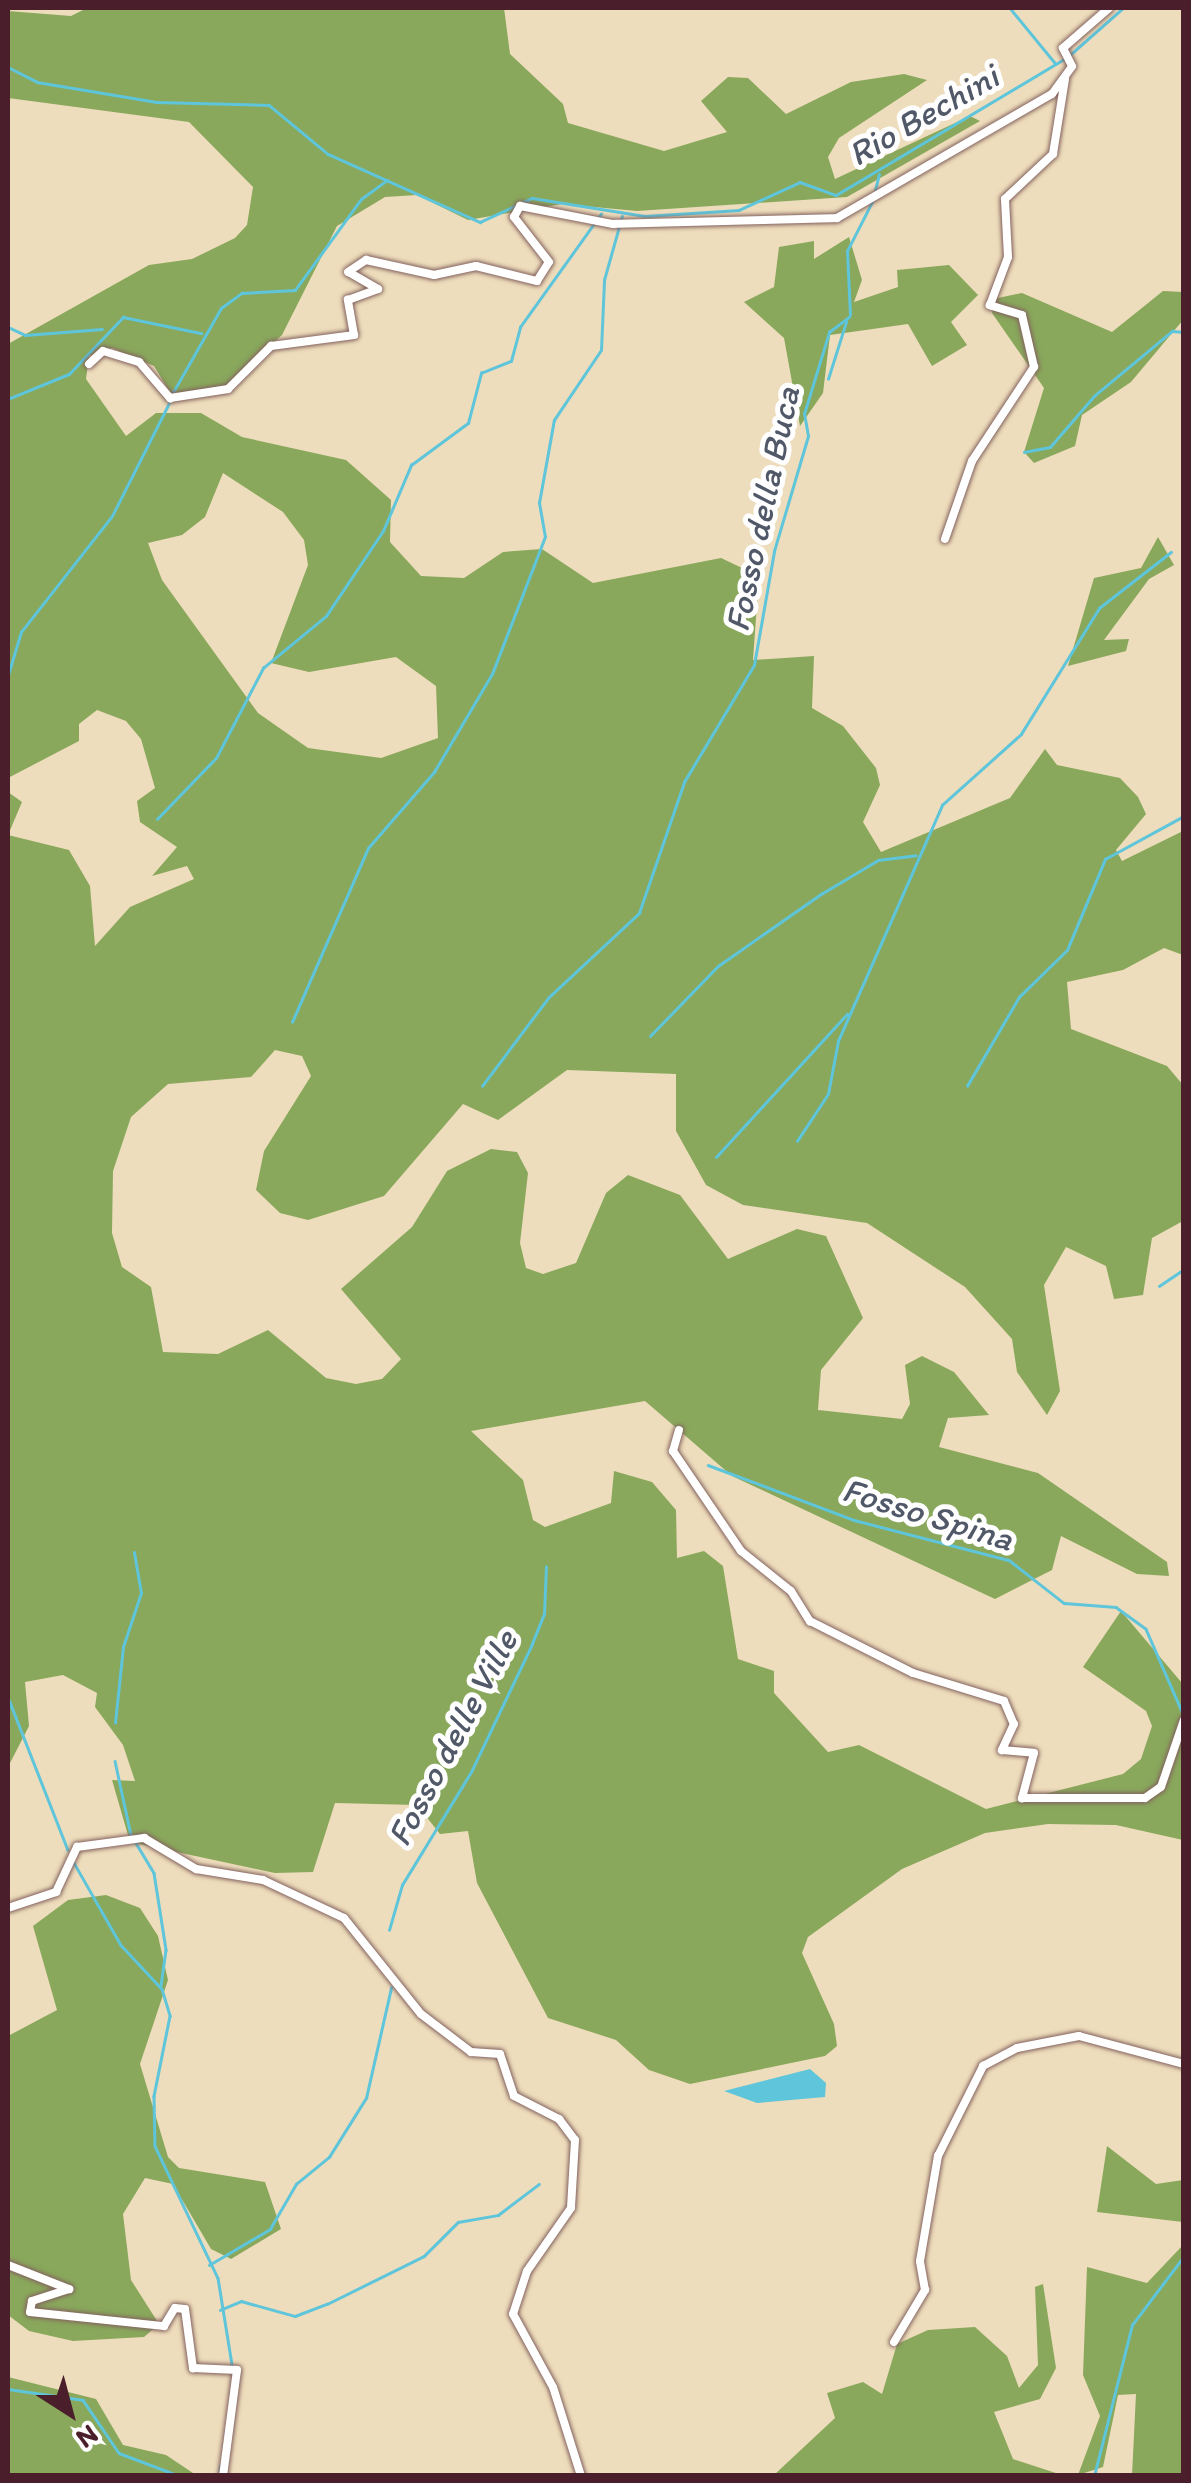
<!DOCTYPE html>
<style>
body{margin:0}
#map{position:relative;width:1191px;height:2483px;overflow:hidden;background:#eeddbc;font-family:Itim,sans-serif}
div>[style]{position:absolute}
.forest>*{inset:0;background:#89a85c}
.water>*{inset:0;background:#5ec5db}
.stream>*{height:2.5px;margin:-1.25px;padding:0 1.25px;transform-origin:1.25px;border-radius:1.25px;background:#5ec5db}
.roads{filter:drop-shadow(0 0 2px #83625e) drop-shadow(0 0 2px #83625e)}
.minor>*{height:8px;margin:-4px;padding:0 4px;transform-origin:4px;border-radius:4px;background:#fff}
span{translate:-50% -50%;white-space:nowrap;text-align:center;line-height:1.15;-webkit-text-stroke:10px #fff;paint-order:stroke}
.water-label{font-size:35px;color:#515969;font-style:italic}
.frame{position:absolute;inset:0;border:10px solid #4a1f2b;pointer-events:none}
.north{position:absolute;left:20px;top:2363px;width:100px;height:100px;-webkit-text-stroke:8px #fff;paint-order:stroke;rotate:144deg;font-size:28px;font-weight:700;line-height:40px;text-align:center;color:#4a1f2b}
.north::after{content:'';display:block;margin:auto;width:35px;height:45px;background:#4a1f2b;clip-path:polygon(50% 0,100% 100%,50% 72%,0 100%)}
</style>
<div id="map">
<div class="forest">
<i style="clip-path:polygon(evenodd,87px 8px,504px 8px,510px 54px,563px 104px,568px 123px,664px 151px,727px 132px,701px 101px,728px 77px,748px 78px,786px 114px,851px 82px,904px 74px,927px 80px,839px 138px,828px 157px,835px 179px,970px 116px,980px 121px,847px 197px,637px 211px,562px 204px,468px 220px,417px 195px,385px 197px,337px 226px,282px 335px,225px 387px,171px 394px,154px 366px,112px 348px,89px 356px,86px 379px,126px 436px,156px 413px,201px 413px,242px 437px,346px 460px,391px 500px,390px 542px,421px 576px,464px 578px,503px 552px,542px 549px,593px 583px,721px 558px,759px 576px,753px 660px,814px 656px,812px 708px,843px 726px,876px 768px,880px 785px,863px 822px,881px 852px,1010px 798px,1045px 749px,1057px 765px,1120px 778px,1138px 797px,1146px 814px,1116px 850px,1122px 861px,1183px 831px,1183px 955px,1164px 948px,1123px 970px,1067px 982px,1071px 1029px,1167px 1066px,1183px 1085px,1183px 1221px,1152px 1238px,1143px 1295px,1114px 1299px,1106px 1266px,1066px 1247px,1044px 1285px,1060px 1391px,1047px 1415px,1017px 1372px,1012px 1339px,965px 1287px,867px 1223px,743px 1205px,706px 1185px,676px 1131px,676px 1074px,567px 1070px,498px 1120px,463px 1104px,384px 1196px,308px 1220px,280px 1213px,256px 1190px,264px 1151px,311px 1076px,302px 1056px,275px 1050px,251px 1077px,168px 1084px,131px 1117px,113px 1171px,112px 1233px,122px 1267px,151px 1287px,163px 1352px,218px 1354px,268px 1330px,326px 1378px,356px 1384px,382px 1379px,401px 1359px,341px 1289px,412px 1227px,447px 1171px,491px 1149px,517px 1152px,528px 1173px,520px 1243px,526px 1268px,543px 1274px,576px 1263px,606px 1193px,628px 1175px,680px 1195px,728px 1259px,797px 1229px,826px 1236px,863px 1318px,821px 1370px,818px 1410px,902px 1419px,910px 1404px,905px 1365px,922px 1356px,954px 1372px,989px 1415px,948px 1418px,939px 1447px,1038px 1473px,1167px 1562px,1169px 1576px,1137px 1574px,1061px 1536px,1052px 1570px,995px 1599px,732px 1476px,645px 1401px,471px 1431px,523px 1480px,533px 1520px,545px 1527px,611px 1503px,614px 1471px,652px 1482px,676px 1510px,677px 1558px,704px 1551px,723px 1566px,738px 1659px,774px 1671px,774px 1693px,828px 1752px,859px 1745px,986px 1809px,1123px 1774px,1141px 1759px,1152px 1726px,1146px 1711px,1083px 1667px,1121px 1611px,1182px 1683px,1183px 1840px,1116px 1825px,1048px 1824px,985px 1833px,902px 1869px,808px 1937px,802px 1953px,834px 2024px,837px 2046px,825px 2056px,690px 2084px,649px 2070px,616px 2040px,548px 2018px,477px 1883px,468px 1831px,440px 1834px,417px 1805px,335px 1803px,313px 1872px,275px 1873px,130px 1842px,112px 1780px,135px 1781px,123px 1745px,95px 1707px,97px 1693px,63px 1675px,25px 1682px,29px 1726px,8px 1767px,8px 792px,22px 802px,8px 835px,69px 850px,90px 886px,95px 946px,130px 907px,194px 879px,187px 866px,152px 876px,177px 847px,140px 822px,137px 801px,155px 788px,141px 739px,126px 721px,97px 710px,79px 724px,79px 741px,8px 778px,8px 344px,149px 265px,192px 259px,235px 238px,247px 225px,253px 187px,189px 122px,8px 98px,8px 11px,71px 16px,87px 8px,223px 473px,283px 512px,304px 540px,308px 565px,271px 663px,309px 672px,396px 657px,436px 686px,438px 738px,381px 758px,308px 748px,258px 713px,162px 580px,148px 543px,182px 535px,205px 517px,223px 473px)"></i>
<i style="clip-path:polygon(849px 237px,862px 280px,854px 302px,898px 287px,897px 270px,949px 265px,978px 295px,951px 322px,967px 345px,932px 366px,908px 324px,830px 335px,823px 393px,800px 426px,784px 338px,744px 302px,774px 287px,779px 247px,814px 241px,814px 259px)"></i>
<i style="clip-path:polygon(1163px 291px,1183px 292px,1183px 320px,1131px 382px,1082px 415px,1075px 446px,1034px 463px,1024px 452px,1044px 388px,992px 313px,993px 299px,1022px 293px,1112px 332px)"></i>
<i style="clip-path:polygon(1158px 537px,1174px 565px,1149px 579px,1104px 640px,1129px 639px,1126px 651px,1068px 666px,1094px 578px,1141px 568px)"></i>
<i style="clip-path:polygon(106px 1895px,140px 1908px,158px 1936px,168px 1980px,140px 2064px,168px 2157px,179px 2168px,265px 2182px,281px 2229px,231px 2259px,211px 2249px,173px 2184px,145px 2178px,123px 2214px,131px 2280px,159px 2324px,144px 2337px,73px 2341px,29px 2331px,8px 2315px,8px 2036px,57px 2010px,33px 1926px,68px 1900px)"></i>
<i style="clip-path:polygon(1107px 2146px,1156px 2184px,1183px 2180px,1183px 2222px,1097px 2212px)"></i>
<i style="clip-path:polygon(1183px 2245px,1183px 2475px,1132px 2475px,1136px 2394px,1118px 2395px,1103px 2467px,1078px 2475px,1100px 2416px,1083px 2375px,1087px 2267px,1147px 2283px)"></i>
<i style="clip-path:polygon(1043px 2284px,1056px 2368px,1040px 2399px,994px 2412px,1013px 2459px,1062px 2475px,774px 2475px,835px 2418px,827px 2393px,863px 2382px,882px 2394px,897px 2344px,928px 2330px,975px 2327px,1007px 2356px,1019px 2388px,1038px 2365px,1035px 2287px)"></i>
<i style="clip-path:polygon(8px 2377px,96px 2399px,123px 2445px,166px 2455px,196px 2475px,8px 2475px)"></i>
</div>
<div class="water">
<i style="clip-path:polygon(810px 2069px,826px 2083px,825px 2097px,757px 2103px,724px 2091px)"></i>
</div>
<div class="stream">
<i style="left:1010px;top:8px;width:72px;rotate:50.6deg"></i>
<i style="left:1071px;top:54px;width:69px;rotate:-41.5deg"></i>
<i style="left:8px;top:67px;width:33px;rotate:27deg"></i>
<i style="left:37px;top:82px;width:121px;rotate:9.5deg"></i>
<i style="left:156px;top:102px;width:113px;rotate:1.5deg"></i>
<i style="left:269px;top:105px;width:77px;rotate:39.7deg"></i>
<i style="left:328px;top:154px;width:167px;rotate:24.1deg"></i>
<i style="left:480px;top:222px;width:57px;rotate:-24.8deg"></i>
<i style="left:532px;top:198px;width:114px;rotate:9.1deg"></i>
<i style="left:645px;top:216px;width:94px;rotate:-3.7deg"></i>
<i style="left:739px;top:210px;width:67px;rotate:-24.7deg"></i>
<i style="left:800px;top:182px;width:38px;rotate:20deg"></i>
<i style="left:836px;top:195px;width:265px;rotate:-30.8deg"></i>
<i style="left:875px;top:190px;width:16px;rotate:-76deg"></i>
<i style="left:850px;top:315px;width:64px;rotate:-92.7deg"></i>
<i style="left:847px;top:251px;width:59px;rotate:-63deg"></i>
<i style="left:8px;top:327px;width:19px;rotate:25deg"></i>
<i style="left:25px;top:335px;width:77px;rotate:-4.5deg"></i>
<i style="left:828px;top:379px;width:60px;rotate:-72.5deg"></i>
<i style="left:172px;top:394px;width:99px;rotate:-60.3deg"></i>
<i style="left:221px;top:308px;width:26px;rotate:-36deg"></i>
<i style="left:242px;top:293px;width:53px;rotate:-3.2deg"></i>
<i style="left:295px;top:290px;width:112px;rotate:-54deg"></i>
<i style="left:361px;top:199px;width:32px;rotate:-36deg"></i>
<i style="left:8px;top:399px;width:66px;rotate:-22.3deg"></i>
<i style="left:69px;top:374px;width:79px;rotate:-46.5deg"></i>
<i style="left:123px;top:317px;width:80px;rotate:11.6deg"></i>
<i style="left:1024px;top:452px;width:26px;rotate:-11deg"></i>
<i style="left:1050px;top:447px;width:67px;rotate:-49.2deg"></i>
<i style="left:1094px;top:396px;width:102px;rotate:-39.8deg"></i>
<i style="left:1172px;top:331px;width:12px;rotate:5deg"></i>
<i style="left:8px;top:675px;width:45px;rotate:-73.2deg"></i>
<i style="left:21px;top:632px;width:147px;rotate:-51.9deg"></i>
<i style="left:112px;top:516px;width:129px;rotate:-63.2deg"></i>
<i style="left:157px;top:819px;width:85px;rotate:-46deg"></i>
<i style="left:216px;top:758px;width:102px;rotate:-62.4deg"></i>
<i style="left:263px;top:668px;width:82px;rotate:-39.5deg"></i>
<i style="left:326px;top:616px;width:102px;rotate:-56.2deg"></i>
<i style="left:383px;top:531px;width:72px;rotate:-67deg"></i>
<i style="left:411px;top:465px;width:71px;rotate:-36.4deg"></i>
<i style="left:468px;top:423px;width:52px;rotate:-75.4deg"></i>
<i style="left:481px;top:373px;width:32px;rotate:-22deg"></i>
<i style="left:511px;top:361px;width:35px;rotate:-75deg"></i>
<i style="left:520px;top:327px;width:139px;rotate:-54.4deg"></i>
<i style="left:292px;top:1022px;width:190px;rotate:-66.4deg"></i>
<i style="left:368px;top:848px;width:101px;rotate:-49deg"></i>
<i style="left:434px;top:772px;width:114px;rotate:-59.4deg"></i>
<i style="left:492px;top:674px;width:147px;rotate:-68.9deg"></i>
<i style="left:545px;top:537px;width:35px;rotate:-100deg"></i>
<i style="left:539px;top:503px;width:84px;rotate:-79.8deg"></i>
<i style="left:554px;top:420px;width:84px;rotate:-56.1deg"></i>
<i style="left:601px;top:350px;width:70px;rotate:-87.5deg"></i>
<i style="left:604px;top:280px;width:66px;rotate:-74.3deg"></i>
<i style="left:650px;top:1036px;width:98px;rotate:-45.8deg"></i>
<i style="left:718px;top:966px;width:126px;rotate:-35deg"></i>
<i style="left:821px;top:894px;width:66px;rotate:-30.8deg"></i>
<i style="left:878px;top:860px;width:38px;rotate:-7deg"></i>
<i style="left:482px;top:1086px;width:110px;rotate:-53.1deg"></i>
<i style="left:548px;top:998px;width:125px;rotate:-43deg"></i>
<i style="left:639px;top:913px;width:139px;rotate:-71deg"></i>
<i style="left:684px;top:782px;width:136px;rotate:-59.1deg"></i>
<i style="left:754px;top:665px;width:116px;rotate:-80deg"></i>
<i style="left:774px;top:551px;width:120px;rotate:-73.5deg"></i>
<i style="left:808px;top:436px;width:22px;rotate:-100deg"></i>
<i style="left:804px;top:414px;width:86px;rotate:-73deg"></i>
<i style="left:829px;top:332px;width:25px;rotate:-37deg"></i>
<i style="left:967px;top:1086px;width:103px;rotate:-59.7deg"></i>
<i style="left:1019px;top:997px;width:67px;rotate:-44.4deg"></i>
<i style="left:1067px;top:950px;width:99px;rotate:-67.3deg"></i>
<i style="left:1105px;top:859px;width:90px;rotate:-28.6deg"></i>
<i style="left:797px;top:1141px;width:56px;rotate:-56.6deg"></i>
<i style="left:828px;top:1094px;width:54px;rotate:-79.3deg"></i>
<i style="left:838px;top:1041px;width:258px;rotate:-66.2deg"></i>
<i style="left:942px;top:805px;width:106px;rotate:-41.9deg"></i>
<i style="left:1021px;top:734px;width:148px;rotate:-58.2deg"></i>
<i style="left:1099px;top:608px;width:91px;rotate:-37.9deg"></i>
<i style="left:716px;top:1157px;width:194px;rotate:-47.5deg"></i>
<i style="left:1159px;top:1286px;width:30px;rotate:-34deg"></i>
<i style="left:708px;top:1465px;width:156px;rotate:20.6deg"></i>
<i style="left:854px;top:1520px;width:160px;rotate:14.5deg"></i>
<i style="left:1009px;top:1560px;width:70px;rotate:38deg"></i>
<i style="left:1064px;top:1603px;width:52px;rotate:4.4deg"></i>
<i style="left:1116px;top:1607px;width:37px;rotate:36deg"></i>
<i style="left:1146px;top:1629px;width:95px;rotate:66.4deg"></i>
<i style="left:8px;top:1697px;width:164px;rotate:68.6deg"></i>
<i style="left:115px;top:1723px;width:76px;rotate:-84deg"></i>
<i style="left:123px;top:1647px;width:57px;rotate:-71.6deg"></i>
<i style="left:141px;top:1593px;width:41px;rotate:-99.9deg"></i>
<i style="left:115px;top:1761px;width:76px;rotate:77.8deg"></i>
<i style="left:136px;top:1843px;width:35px;rotate:59deg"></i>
<i style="left:154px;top:1873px;width:78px;rotate:81.1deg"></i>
<i style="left:166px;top:1950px;width:37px;rotate:98deg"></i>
<i style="left:73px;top:1861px;width:97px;rotate:60.3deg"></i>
<i style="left:121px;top:1945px;width:60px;rotate:47deg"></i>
<i style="left:162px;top:1989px;width:28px;rotate:73deg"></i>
<i style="left:170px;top:2016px;width:82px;rotate:101.3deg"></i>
<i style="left:154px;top:2096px;width:50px;rotate:88.9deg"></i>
<i style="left:155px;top:2146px;width:146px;rotate:64.5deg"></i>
<i style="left:218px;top:2278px;width:87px;rotate:80.8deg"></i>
<i style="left:389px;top:1930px;width:47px;rotate:-73.9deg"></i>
<i style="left:402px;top:1885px;width:132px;rotate:-58.6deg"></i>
<i style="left:471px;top:1772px;width:140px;rotate:-64.5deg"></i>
<i style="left:531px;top:1646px;width:35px;rotate:-68deg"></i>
<i style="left:544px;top:1614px;width:47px;rotate:-87.6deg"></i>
<i style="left:209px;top:2265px;width:71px;rotate:-30.5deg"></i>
<i style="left:270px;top:2229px;width:52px;rotate:-60deg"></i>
<i style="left:296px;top:2184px;width:43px;rotate:-39.3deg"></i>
<i style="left:329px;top:2157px;width:70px;rotate:-57.9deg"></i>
<i style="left:366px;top:2098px;width:113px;rotate:-77.2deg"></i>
<i style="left:220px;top:2310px;width:23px;rotate:-23deg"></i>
<i style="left:241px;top:2301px;width:56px;rotate:15.5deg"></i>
<i style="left:295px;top:2316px;width:34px;rotate:-21deg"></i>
<i style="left:327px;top:2304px;width:108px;rotate:-26.3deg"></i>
<i style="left:424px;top:2256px;width:48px;rotate:-45deg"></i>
<i style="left:458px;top:2222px;width:41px;rotate:-9.9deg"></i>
<i style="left:498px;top:2215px;width:51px;rotate:-37.1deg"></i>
<i style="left:8px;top:2389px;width:76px;rotate:8.3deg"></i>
<i style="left:83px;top:2400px;width:64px;rotate:55.8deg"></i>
<i style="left:119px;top:2453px;width:65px;rotate:20.7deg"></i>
<i style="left:219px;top:2476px;width:10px;rotate:-84deg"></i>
<i style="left:1094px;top:2476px;width:156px;rotate:-75.9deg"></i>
<i style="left:1132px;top:2325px;width:86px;rotate:-53deg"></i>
</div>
<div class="roads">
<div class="minor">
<i style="left:89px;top:364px;width:19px;rotate:-43deg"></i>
<i style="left:103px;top:351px;width:38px;rotate:17deg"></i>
<i style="left:139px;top:362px;width:48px;rotate:49.3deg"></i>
<i style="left:170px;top:398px;width:59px;rotate:-8.8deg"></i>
<i style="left:228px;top:389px;width:61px;rotate:-45deg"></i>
<i style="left:271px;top:346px;width:84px;rotate:-7.5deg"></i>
<i style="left:354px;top:335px;width:36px;rotate:-100deg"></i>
<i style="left:348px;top:300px;width:32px;rotate:-20deg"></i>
<i style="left:378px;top:289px;width:34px;rotate:-150deg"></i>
<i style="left:348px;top:272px;width:22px;rotate:-34deg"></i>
<i style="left:366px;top:260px;width:70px;rotate:12.4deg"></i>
<i style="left:434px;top:275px;width:43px;rotate:-12.1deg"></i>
<i style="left:476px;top:266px;width:63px;rotate:13.8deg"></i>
<i style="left:537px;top:281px;width:22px;rotate:-58deg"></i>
<i style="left:549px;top:262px;width:57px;rotate:-127.9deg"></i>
<i style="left:514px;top:217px;width:13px;rotate:-61deg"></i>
<i style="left:520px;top:206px;width:95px;rotate:11deg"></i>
<i style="left:613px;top:224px;width:224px;rotate:-1.5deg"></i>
<i style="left:837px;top:218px;width:248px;rotate:-30deg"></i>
<i style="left:1052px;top:94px;width:34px;rotate:-54deg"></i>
<i style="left:1072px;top:66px;width:20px;rotate:-117deg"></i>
<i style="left:1063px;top:48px;width:61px;rotate:-41deg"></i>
<i style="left:945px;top:539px;width:83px;rotate:-70.9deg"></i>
<i style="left:972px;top:461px;width:113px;rotate:-56.6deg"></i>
<i style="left:1034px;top:367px;width:53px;rotate:-103deg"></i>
<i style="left:1022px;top:315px;width:34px;rotate:-163deg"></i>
<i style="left:990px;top:305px;width:51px;rotate:-69.4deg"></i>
<i style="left:1008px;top:257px;width:58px;rotate:-93deg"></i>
<i style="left:1005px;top:199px;width:66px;rotate:-43.2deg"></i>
<i style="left:1053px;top:154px;width:76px;rotate:-80.9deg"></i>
<i style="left:679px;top:1430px;width:22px;rotate:106deg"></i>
<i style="left:673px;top:1451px;width:121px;rotate:55.8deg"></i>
<i style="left:741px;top:1551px;width:64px;rotate:38.7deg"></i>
<i style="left:791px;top:1591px;width:36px;rotate:58deg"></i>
<i style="left:810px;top:1621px;width:115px;rotate:26.8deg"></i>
<i style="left:913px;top:1673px;width:95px;rotate:17.1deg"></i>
<i style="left:1004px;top:1701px;width:25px;rotate:67deg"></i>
<i style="left:1014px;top:1724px;width:29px;rotate:115deg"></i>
<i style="left:1002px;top:1750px;width:32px;rotate:5deg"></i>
<i style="left:1034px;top:1753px;width:47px;rotate:104.9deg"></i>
<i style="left:1022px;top:1798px;width:123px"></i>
<i style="left:1145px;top:1798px;width:19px;rotate:-35deg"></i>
<i style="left:1161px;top:1787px;width:71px;rotate:-71.1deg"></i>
<i style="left:8px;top:1908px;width:51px;rotate:-18.4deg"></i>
<i style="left:56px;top:1892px;width:50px;rotate:-65deg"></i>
<i style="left:77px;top:1847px;width:68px;rotate:-7.7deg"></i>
<i style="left:144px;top:1838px;width:61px;rotate:30.8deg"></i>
<i style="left:196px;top:1869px;width:68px;rotate:9.3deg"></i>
<i style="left:263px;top:1880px;width:89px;rotate:25.1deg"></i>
<i style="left:344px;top:1918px;width:123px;rotate:51.3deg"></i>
<i style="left:421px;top:2014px;width:63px;rotate:37.2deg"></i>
<i style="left:471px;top:2052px;width:29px;rotate:4deg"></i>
<i style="left:500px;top:2054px;width:44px;rotate:71.6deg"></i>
<i style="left:514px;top:2096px;width:51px;rotate:27.1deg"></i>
<i style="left:559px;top:2119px;width:26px;rotate:53deg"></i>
<i style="left:575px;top:2140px;width:68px;rotate:93.4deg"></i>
<i style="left:571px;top:2208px;width:77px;rotate:124.9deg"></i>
<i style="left:527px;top:2271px;width:45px;rotate:108deg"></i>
<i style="left:513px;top:2314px;width:83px;rotate:61.3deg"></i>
<i style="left:553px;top:2387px;width:93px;rotate:72.5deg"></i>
<i style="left:8px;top:2265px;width:66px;rotate:21.5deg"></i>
<i style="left:69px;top:2289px;width:39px;rotate:162deg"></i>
<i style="left:32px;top:2301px;width:11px;rotate:100deg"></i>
<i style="left:30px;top:2312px;width:135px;rotate:6deg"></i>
<i style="left:164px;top:2326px;width:21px;rotate:-59deg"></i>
<i style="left:175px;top:2308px;width:10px;rotate:6deg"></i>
<i style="left:185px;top:2309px;width:60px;rotate:82.3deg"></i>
<i style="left:193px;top:2368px;width:44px;rotate:2.6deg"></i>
<i style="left:237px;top:2370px;width:107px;rotate:97.5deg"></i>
<i style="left:894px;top:2342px;width:61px;rotate:-59.2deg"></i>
<i style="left:925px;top:2290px;width:29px;rotate:-100deg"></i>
<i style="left:920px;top:2261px;width:107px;rotate:-80.3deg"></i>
<i style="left:938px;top:2156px;width:101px;rotate:-63.4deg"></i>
<i style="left:983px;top:2066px;width:38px;rotate:-28deg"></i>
<i style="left:1017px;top:2048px;width:63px;rotate:-11deg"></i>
<i style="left:1079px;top:2036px;width:109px;rotate:14.9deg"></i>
</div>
</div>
<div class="water-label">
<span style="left:923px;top:115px;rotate:-30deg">Rio Bechini</span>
<span style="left:762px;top:509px;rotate:-78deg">Fosso della Buca</span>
<span style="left:928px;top:1514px;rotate:17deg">Fosso Spina</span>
<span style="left:452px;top:1738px;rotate:-62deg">Fosso delle Ville</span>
</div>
<div class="frame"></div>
<div class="north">N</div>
</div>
